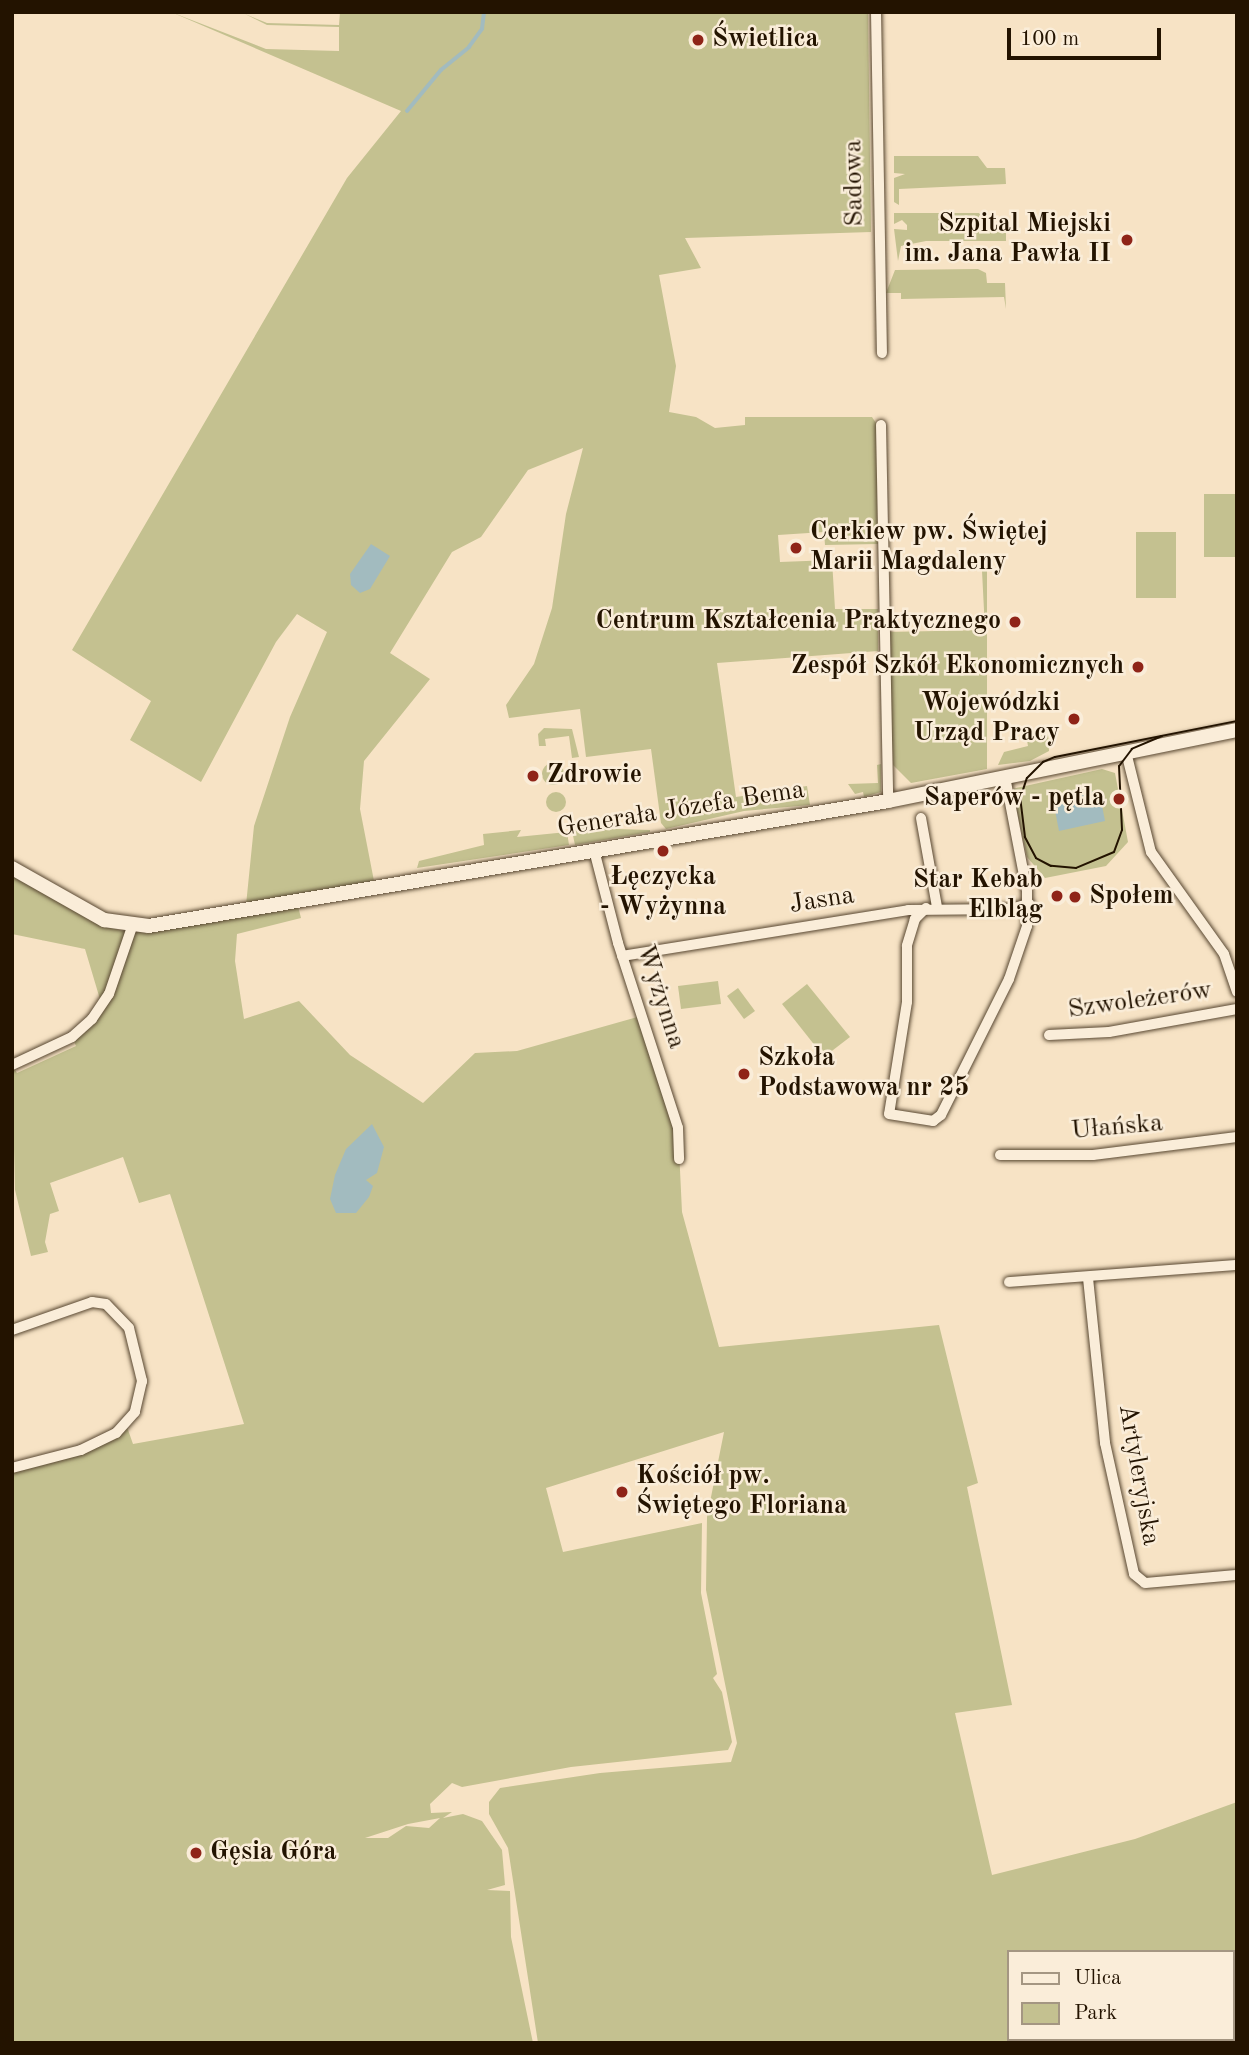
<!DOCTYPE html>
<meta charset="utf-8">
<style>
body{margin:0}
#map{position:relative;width:1249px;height:2055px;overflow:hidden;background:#f7e3c5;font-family:"Old Standard TT",serif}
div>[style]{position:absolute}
.green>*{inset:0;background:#c4c190}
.round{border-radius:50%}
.water>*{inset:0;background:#a2bbbf}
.stream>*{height:3.5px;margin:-1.75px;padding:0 1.75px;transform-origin:1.75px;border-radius:1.75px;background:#a2bbbf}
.roads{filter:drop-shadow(0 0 2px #584731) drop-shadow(0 0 2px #584731)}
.minor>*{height:10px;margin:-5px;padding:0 5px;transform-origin:5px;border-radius:5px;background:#faedd9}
.tertiary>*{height:14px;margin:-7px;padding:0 7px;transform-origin:7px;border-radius:7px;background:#faedd9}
.tram>*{height:2px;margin:-1px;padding:0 1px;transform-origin:1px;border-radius:1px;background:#231300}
.dots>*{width:19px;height:19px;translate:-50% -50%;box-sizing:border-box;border:4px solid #faedd9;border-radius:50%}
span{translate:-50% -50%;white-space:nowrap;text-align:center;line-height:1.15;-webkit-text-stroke:5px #faedd9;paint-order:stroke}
.poi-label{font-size:26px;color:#231300;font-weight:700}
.left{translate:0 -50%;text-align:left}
.right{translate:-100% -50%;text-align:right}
.street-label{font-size:26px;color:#231300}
.frame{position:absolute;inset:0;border:14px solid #231300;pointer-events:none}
.legend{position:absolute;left:1007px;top:1950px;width:228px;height:91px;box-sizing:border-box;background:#faedd9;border:2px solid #a49682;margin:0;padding:9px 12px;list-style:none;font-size:21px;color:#231300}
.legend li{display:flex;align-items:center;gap:14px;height:35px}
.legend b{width:35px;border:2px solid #a49682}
.scale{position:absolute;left:1007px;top:28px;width:154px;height:32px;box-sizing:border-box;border:4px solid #231300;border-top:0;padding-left:9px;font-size:21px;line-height:24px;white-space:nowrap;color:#231300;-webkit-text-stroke:5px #faedd9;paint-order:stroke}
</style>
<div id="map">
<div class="green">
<i style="clip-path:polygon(171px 12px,266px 49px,339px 51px,339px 27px,267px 25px,245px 14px,267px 23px,339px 25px,340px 12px,868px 12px,871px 232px,685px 238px,701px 268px,659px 275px,676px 366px,669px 412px,696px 417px,715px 428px,745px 425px,745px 417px,872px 417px,876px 423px,878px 544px,825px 545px,824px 532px,778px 535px,780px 562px,832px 560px,835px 609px,878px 609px,878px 651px,717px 663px,736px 797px,807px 786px,810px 805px,744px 811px,666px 829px,661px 823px,651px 749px,586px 757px,580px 709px,509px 718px,506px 705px,534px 664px,552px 608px,566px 514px,583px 448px,528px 470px,481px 537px,452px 552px,390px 653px,430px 679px,364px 761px,360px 809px,374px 881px,246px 905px,254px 826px,290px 717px,327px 632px,297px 614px,276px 642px,201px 782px,130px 740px,151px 701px,72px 650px,347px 178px,401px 111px)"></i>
<i style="clip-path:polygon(894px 156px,978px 156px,987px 168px,1005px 168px,1006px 184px,899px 189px,899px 205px,894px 202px,894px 178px,905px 174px,894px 173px)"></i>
<i style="clip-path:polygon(894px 213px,979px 213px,987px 225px,1006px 224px,1006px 241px,926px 241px,901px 246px,898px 261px,894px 229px,907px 230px,907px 225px,902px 220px,894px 224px)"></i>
<i style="clip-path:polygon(978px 269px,986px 273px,987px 283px,1005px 283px,1006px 309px,1004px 297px,901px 299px,901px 293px,886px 293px,895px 270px)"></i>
<i style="clip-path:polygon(1204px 494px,1235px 494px,1235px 557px,1204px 557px)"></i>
<i style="clip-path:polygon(1136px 532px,1176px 532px,1176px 598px,1136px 598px)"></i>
<i style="clip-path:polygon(982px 571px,987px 571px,987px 769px,911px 783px,893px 765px,887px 632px,985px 630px)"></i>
<i style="clip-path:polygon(544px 728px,572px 729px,579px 757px,572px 758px,569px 736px,545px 739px,546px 746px,539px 746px,538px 734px)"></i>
<i style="clip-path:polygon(1048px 733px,1049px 751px,1030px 761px,998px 765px,1004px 752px,1028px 746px,1026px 735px)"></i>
<i class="round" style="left:542px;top:763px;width:22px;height:22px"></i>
<i style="clip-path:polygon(881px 764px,881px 792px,864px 797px,863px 792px,855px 794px,848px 784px,878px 783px,877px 765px)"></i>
<i style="clip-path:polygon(1102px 769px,1115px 773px,1128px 842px,1106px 866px,1045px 878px,1027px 857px,1012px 789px)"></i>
<i class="round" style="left:546px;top:792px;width:20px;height:20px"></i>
<i style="clip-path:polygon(583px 828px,650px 830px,650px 832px,575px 845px,572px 831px)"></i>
<i style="clip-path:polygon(521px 830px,517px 837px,567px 832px,569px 845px,417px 868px,419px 861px,484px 845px,483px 834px)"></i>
<i style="clip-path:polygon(evenodd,12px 873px,97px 924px,131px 933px,297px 902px,301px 918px,237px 934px,235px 961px,244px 1019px,299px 1001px,350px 1055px,423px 1103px,475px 1053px,517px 1051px,641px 1016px,678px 1128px,682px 1212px,719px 1347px,939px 1325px,978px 1483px,967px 1487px,1012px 1705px,955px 1713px,992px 1875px,1135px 1839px,1237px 1802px,1237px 2043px,538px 2043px,508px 1848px,489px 1814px,489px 1802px,500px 1788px,600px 1773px,731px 1762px,737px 1743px,706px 1590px,707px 1517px,724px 1432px,546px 1488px,563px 1552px,702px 1523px,701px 1593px,717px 1674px,713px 1678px,722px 1692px,732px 1742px,728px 1750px,571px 1767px,462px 1787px,452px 1783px,430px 1804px,431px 1813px,452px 1812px,443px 1818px,463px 1814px,482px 1821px,502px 1850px,505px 1885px,487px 1890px,510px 1891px,511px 1937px,533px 2043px,12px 2043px,12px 1468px,66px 1454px,126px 1424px,133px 1444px,244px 1424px,170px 1194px,139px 1203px,123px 1157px,50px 1183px,59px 1211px,50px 1214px,45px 1242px,48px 1252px,31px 1256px,15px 1190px,12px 1065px,17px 1073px,76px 1046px,72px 1037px,102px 1006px,85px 949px,12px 934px,12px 873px,440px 1818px,429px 1828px,406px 1826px,388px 1838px,365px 1838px,408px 1824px,440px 1818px,12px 873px,1009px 1952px,1233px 1952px,1233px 2039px,1009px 2039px,1009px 1952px)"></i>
<i style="clip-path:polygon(718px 981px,721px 1004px,681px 1009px,678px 986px)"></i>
<i style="clip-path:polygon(807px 984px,850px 1037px,824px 1057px,782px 1004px)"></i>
<i style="clip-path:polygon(738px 988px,755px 1011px,744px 1019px,727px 996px)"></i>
</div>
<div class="water">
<i style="clip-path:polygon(371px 544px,390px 556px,370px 589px,360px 593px,351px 585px,350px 574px)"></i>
<i style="clip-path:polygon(1099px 790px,1105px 821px,1059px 831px,1053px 800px)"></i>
<i style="clip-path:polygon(372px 1124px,384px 1147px,377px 1173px,366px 1180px,373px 1186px,369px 1197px,356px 1213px,336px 1213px,330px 1199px,335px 1175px,346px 1149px)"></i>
</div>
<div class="stream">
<i style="left:407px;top:111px;width:53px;rotate:-50.3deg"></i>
<i style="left:441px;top:70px;width:36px;rotate:-39deg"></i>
<i style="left:469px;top:47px;width:22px;rotate:-54deg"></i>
<i style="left:482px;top:29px;width:17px;rotate:-83deg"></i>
</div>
<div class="roads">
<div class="minor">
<i style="left:876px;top:12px;width:341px;rotate:89deg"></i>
<i style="left:881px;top:425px;width:376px;rotate:88.9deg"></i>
<i style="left:1126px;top:752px;width:103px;rotate:76deg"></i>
<i style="left:1151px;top:852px;width:125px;rotate:54.4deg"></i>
<i style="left:1224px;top:954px;width:40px;rotate:71.1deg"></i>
<i style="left:921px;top:818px;width:90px;rotate:79.8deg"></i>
<i style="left:594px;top:850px;width:96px;rotate:75.5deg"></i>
<i style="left:618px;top:943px;width:194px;rotate:72deg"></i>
<i style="left:678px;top:1128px;width:31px;rotate:88deg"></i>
<i style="left:926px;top:908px;width:16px;rotate:135deg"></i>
<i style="left:915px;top:919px;width:28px;rotate:107deg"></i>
<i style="left:907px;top:946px;width:56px;rotate:90deg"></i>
<i style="left:907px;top:1002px;width:113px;rotate:99.1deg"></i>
<i style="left:889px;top:1114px;width:45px;rotate:9deg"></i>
<i style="left:933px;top:1121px;width:10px;rotate:-37deg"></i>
<i style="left:941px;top:1115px;width:152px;rotate:-63.4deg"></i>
<i style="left:1009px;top:979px;width:56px;rotate:-71.2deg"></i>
<i style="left:1027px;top:926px;width:35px;rotate:-90deg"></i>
<i style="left:1027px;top:891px;width:116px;rotate:-100.9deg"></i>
<i style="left:622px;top:956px;width:290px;rotate:-9.1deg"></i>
<i style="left:908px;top:910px;width:102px;rotate:-0.6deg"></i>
<i style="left:1010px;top:909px;width:20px;rotate:-15deg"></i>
<i style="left:1049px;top:1035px;width:60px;rotate:-2.9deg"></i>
<i style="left:1109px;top:1032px;width:130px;rotate:-10.2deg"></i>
<i style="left:12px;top:1065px;width:66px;rotate:-25deg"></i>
<i style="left:72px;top:1037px;width:27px;rotate:-42deg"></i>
<i style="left:92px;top:1019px;width:30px;rotate:-56deg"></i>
<i style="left:109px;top:994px;width:71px;rotate:-71.1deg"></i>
<i style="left:1000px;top:1155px;width:93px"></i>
<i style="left:1093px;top:1155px;width:145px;rotate:-7.1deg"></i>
<i style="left:1088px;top:1278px;width:166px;rotate:84.1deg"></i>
<i style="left:1105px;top:1443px;width:134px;rotate:77.5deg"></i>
<i style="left:1134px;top:1574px;width:14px;rotate:39deg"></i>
<i style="left:1145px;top:1583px;width:92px;rotate:-5deg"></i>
<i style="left:1009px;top:1282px;width:229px;rotate:-4.3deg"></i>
<i style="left:12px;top:1330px;width:85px;rotate:-19.3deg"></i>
<i style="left:92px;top:1302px;width:14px;rotate:8deg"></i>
<i style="left:106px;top:1304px;width:33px;rotate:46deg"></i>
<i style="left:129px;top:1328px;width:55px;rotate:76.2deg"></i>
<i style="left:142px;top:1381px;width:32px;rotate:103deg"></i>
<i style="left:135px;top:1412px;width:28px;rotate:132deg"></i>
<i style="left:116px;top:1433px;width:39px;rotate:154deg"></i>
<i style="left:81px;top:1450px;width:71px;rotate:165.4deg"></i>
</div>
<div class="tertiary">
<i style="left:12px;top:868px;width:106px;rotate:29.5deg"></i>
<i style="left:104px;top:920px;width:45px;rotate:7.6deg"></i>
<i style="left:149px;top:926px;width:749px;rotate:-9.6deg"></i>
<i style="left:888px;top:801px;width:356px;rotate:-11.5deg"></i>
</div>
</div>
<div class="tram">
<i style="left:1162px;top:736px;width:33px;rotate:157deg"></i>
<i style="left:1132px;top:749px;width:21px;rotate:127deg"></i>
<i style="left:1119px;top:766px;width:64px;rotate:87.3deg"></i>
<i style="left:1122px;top:830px;width:23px;rotate:110deg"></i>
<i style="left:1114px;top:852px;width:41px;rotate:157.2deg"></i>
<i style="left:1076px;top:868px;width:25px;rotate:-175deg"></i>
<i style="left:1051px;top:866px;width:17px;rotate:-152deg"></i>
<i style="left:1036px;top:858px;width:24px;rotate:-118deg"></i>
<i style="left:1025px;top:837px;width:38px;rotate:-97deg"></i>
<i style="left:1020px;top:799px;width:22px;rotate:-72deg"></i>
<i style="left:1027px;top:778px;width:23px;rotate:-45deg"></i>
<i style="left:1043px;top:762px;width:13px;rotate:-23deg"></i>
<i style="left:1055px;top:757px;width:186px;rotate:-11.2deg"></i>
</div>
<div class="dots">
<i style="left:698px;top:40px;background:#8f2418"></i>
<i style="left:1127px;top:240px;background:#8f2418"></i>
<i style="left:796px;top:548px;background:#8f2418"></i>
<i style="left:1015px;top:622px;background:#8f2418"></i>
<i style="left:1138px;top:667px;background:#8f2418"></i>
<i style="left:1074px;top:719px;background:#8f2418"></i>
<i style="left:533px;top:776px;background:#8f2418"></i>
<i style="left:1119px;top:799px;background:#8f2418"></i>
<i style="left:663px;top:851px;background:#8f2418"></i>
<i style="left:1057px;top:896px;background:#8f2418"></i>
<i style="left:1075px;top:897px;background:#8f2418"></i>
<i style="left:744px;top:1074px;background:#8f2418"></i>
<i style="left:622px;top:1492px;background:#8f2418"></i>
<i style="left:196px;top:1853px;background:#8f2418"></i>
</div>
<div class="poi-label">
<span class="left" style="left:712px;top:40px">Świetlica</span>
<span class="right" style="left:1111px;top:240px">Szpital Miejski<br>im. Jana Pawła II</span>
<span class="left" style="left:810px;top:548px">Cerkiew pw. Świętej<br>Marii Magdaleny</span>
<span class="right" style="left:1001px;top:622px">Centrum Kształcenia Praktycznego</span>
<span class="right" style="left:1124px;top:667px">Zespół Szkół Ekonomicznych</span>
<span class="right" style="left:1060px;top:719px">Wojewódzki<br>Urząd Pracy</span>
<span class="left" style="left:547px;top:776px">Zdrowie</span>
<span class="right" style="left:1105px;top:799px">Saperów - pętla</span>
<span style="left:663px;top:893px">Łęczycka<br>- Wyżynna</span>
<span class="right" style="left:1043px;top:896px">Star Kebab<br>Elbląg</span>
<span class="left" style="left:1089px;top:897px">Społem</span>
<span class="left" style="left:758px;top:1074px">Szkoła<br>Podstawowa nr 25</span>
<span class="left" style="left:636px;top:1492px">Kościół pw.<br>Świętego Floriana</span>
<span class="left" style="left:210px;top:1853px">Gęsia Góra</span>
</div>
<div class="street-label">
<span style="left:855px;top:183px;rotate:-91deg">Sadowa</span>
<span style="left:681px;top:810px;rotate:-9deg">Generała Józefa Bema</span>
<span style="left:822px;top:901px;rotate:-9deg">Jasna</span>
<span style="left:660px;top:997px;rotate:72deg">Wyżynna</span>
<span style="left:1140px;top:1001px;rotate:-8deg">Szwoleżerów</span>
<span style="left:1117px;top:1128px;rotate:-5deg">Ułańska</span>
<span style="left:1138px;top:1475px;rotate:80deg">Artyleryjska</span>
</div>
<div class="frame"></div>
<ul class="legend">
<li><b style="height:9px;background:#faedd9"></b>Ulica</li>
<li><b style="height:19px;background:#c4c190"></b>Park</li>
</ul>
<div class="scale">100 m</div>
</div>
